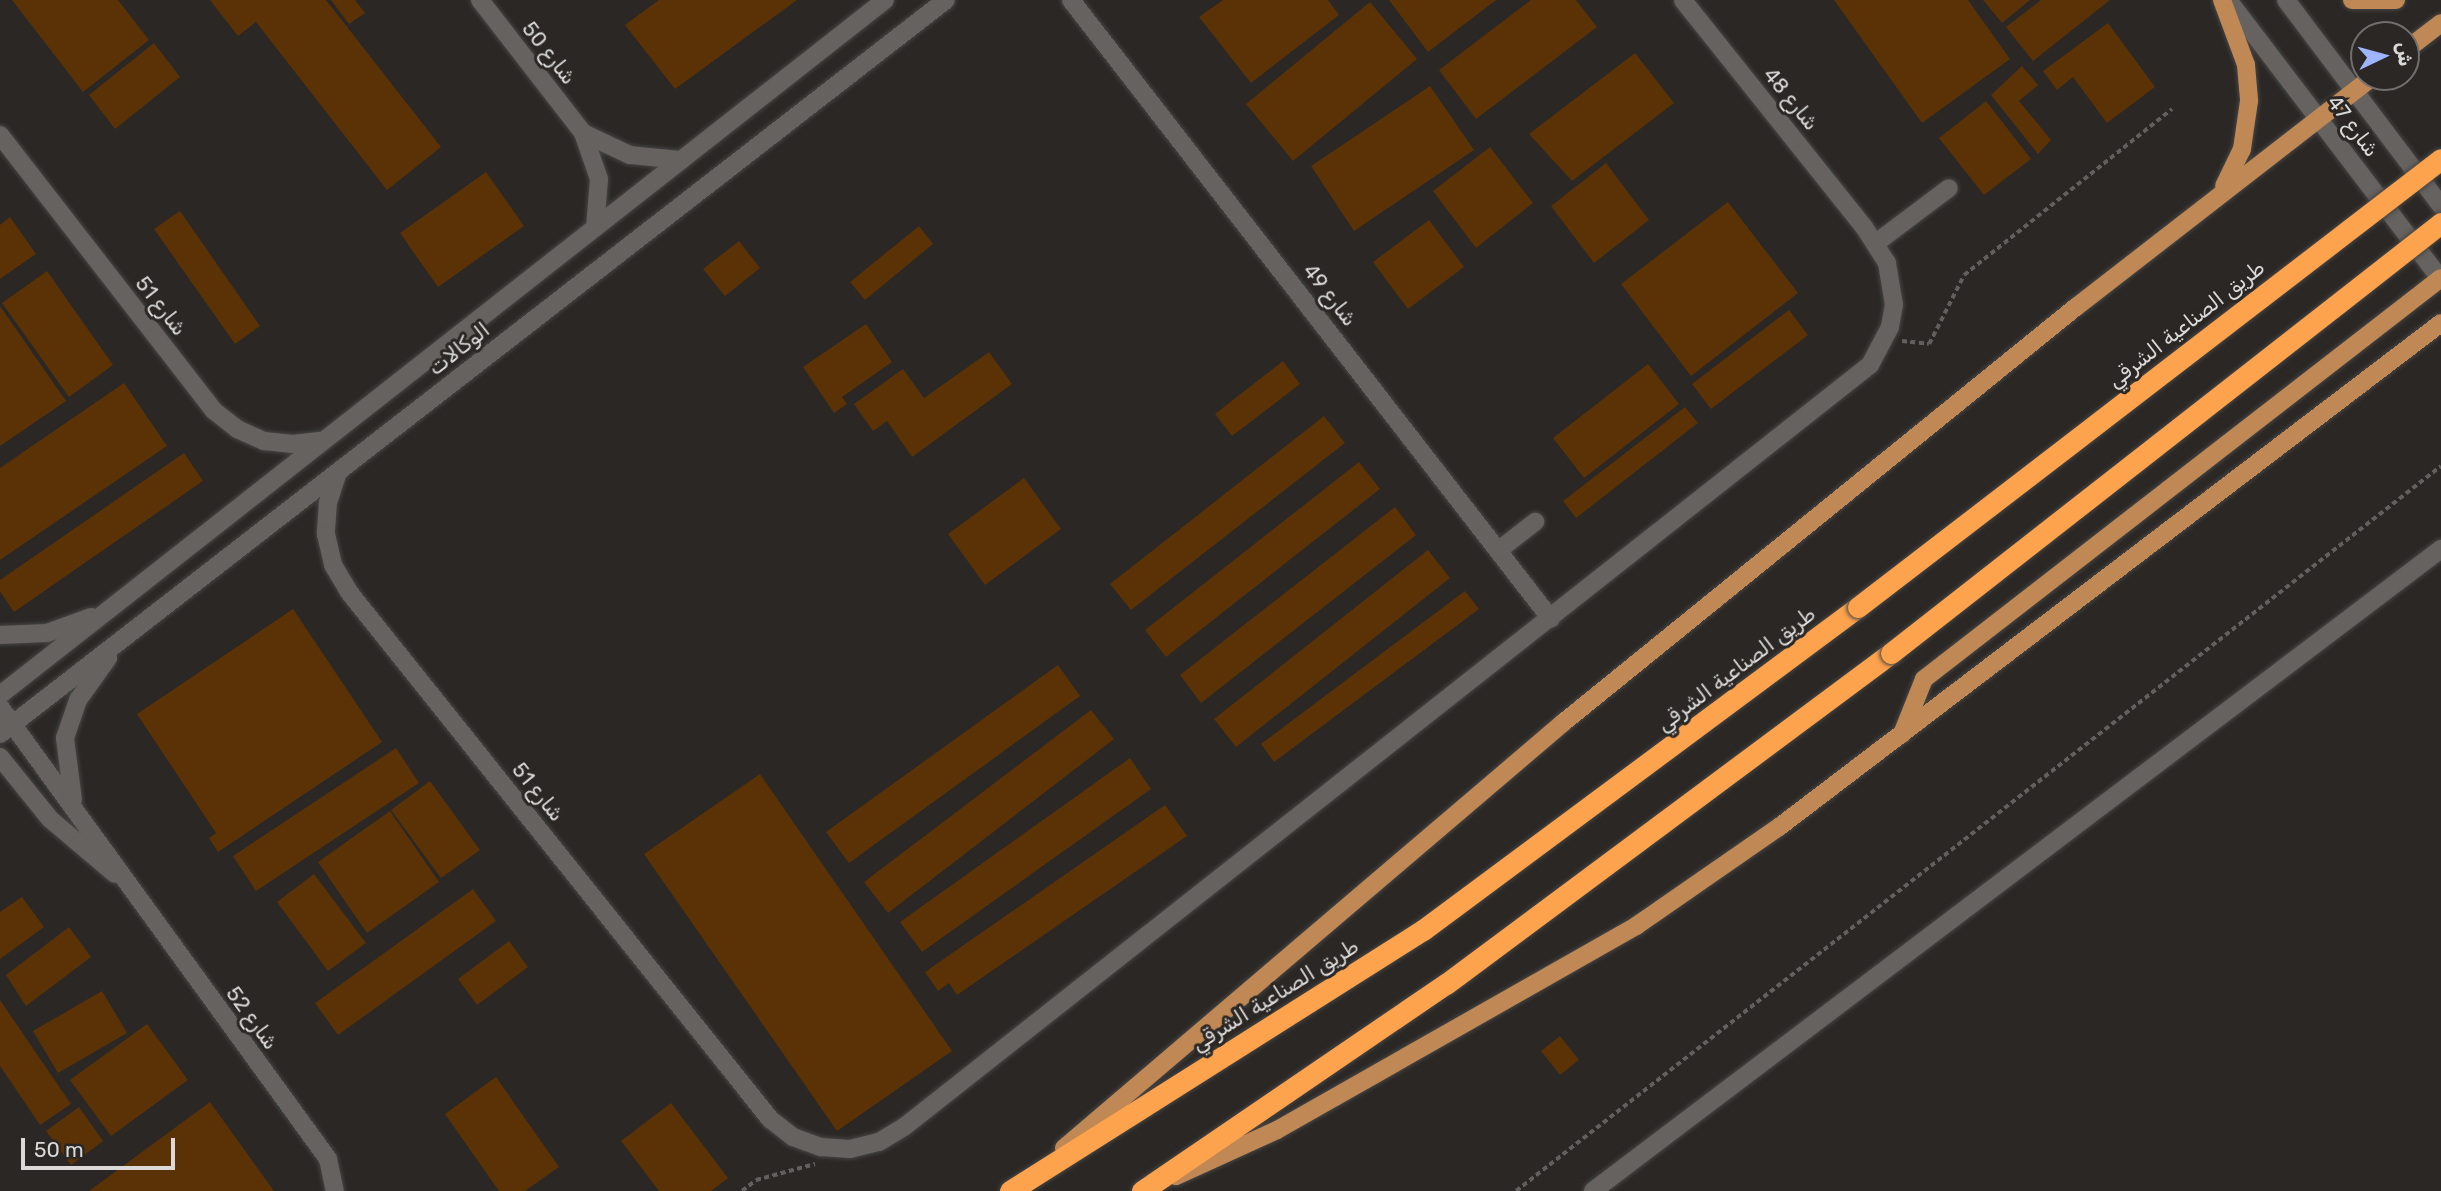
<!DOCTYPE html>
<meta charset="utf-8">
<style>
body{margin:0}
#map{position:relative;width:2441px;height:1191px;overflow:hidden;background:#2a2725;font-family:Rubik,"Noto Sans Arabic",sans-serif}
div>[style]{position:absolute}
.building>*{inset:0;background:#5b3206}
.path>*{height:3.5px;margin-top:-1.75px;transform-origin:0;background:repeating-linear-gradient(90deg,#62605e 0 5px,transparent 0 8.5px)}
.roads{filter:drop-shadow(0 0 2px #464543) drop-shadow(0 0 2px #464543)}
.minor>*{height:18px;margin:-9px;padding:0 9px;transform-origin:9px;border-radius:9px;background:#65625f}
.major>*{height:18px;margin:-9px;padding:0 9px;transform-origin:9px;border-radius:9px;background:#c08854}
.highway>*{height:21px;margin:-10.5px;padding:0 10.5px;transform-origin:10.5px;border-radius:10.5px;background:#fda24d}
.bridges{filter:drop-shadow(0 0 2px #464543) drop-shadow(0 0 2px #464543)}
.highway-bridge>*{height:21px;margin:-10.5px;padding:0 10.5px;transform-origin:10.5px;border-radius:10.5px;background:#fda24d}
span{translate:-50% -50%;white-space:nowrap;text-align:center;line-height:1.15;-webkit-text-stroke:6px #2a2725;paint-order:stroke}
.street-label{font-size:21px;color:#dbdad8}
.north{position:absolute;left:2350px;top:21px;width:70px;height:70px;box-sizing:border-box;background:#2a2725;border:2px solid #716f6d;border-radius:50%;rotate:85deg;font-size:19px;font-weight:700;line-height:28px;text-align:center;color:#dbdad8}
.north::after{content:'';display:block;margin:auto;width:24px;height:32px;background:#9eb4fd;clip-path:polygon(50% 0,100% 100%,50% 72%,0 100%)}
.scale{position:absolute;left:21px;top:1138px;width:154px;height:32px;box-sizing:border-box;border:4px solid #dbdad8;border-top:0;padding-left:9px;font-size:21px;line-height:24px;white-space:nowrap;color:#dbdad8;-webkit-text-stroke:5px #2a2725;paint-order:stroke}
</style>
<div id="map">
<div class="building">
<i style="clip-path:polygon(12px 0,118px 0,149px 40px,83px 92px)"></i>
<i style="clip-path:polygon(210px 0,326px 0,441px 147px,387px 190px,256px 22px,238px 36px)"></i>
<i style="clip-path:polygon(331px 0,355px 0,365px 13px,349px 24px)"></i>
<i style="clip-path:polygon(659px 0,797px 0,675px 89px,625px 25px)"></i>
<i style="clip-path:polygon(1223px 0,1328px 0,1339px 15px,1251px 83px,1199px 17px)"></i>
<i style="clip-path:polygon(1389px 0,1496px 0,1428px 52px)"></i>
<i style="clip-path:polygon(1531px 0,1576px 0,1597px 27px,1476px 119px,1439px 70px)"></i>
<i style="clip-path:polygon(1834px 0,1968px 0,2010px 59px,1922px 123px)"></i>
<i style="clip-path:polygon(1983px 0,2030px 0,2002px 23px)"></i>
<i style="clip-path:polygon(2041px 0,2110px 0,2033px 61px,2006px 27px)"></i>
<i style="clip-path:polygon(1370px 2px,1417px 59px,1293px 161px,1246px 104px)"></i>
<i style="clip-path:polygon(2108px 23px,2155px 87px,2107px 123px,2073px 77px,2057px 90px,2043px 71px)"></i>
<i style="clip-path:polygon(154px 43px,180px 77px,115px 129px,89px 95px)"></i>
<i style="clip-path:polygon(1635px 53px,1674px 103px,1572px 181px,1529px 134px)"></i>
<i style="clip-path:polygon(2022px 66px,2038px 85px,2019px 101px,2051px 140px,2038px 154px,1991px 95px)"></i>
<i style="clip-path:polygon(1430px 86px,1474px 150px,1354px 231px,1311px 166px)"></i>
<i style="clip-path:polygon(1986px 101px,2031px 159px,1984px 195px,1939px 138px)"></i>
<i style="clip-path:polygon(1490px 147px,1533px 203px,1476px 248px,1433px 191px)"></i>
<i style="clip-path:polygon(1606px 163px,1649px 220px,1594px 263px,1551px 206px)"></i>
<i style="clip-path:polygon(486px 172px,524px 226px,438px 287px,400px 233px)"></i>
<i style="clip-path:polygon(1728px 202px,1798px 293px,1691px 376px,1621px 284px)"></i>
<i style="clip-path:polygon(180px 211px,260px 326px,235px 344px,154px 229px)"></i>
<i style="clip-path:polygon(10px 217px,36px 254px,0 279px,0 225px)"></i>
<i style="clip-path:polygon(1429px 220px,1464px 267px,1408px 309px,1373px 262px)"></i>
<i style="clip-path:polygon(919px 226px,933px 244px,865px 300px,850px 282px)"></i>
<i style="clip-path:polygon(739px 241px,760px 268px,725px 296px,703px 269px)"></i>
<i style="clip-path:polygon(47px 271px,113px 365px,69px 397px,2px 303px)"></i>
<i style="clip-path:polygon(0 306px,66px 401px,0 446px)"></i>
<i style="clip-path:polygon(1789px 310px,1808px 335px,1711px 409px,1692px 384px)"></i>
<i style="clip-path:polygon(866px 324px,892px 362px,842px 397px,847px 404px,834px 413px,803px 367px)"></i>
<i style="clip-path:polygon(989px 352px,1012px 384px,912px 457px,887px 421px,873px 431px,854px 404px,903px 369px,924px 398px)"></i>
<i style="clip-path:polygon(1283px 361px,1300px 384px,1232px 436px,1215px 414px)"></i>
<i style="clip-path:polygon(1648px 364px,1679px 404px,1584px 478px,1553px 438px)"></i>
<i style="clip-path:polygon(124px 383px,167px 446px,0 560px,0 468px)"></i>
<i style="clip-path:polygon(1685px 407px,1698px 423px,1576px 518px,1563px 501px)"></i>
<i style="clip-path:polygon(1324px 416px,1345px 443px,1131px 610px,1110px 584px)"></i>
<i style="clip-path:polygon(184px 453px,203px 481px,14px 612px,0 591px,0 580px)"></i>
<i style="clip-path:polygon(1359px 462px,1380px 489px,1166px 657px,1145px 630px)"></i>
<i style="clip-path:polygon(1024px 478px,1061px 529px,985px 585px,948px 534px)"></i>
<i style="clip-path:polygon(1395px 507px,1416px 535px,1201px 703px,1180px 675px)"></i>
<i style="clip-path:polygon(1428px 550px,1450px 578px,1236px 747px,1214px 719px)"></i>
<i style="clip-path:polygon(1465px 591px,1479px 609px,1274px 762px,1261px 744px)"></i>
<i style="clip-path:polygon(293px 609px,382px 742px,218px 852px,209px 838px,216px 833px,137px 714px)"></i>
<i style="clip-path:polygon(1058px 665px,1080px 696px,849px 863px,826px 832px)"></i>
<i style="clip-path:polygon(1091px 710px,1114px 739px,888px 913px,864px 882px)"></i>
<i style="clip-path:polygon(396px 748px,419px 783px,256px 891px,233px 856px)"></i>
<i style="clip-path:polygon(1130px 758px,1151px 789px,922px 952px,900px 922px)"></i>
<i style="clip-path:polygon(760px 774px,952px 1051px,837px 1131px,644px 854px)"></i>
<i style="clip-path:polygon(430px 781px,480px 850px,441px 878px,391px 810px)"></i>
<i style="clip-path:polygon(1165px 805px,1187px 836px,957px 995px,949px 983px,938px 991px,925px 972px)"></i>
<i style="clip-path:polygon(390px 811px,439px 882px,367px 933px,318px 862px)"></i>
<i style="clip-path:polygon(314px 874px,366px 943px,328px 971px,277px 902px)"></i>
<i style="clip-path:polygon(473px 889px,496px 921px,338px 1035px,315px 1003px)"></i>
<i style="clip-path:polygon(22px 897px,44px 927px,0 959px,0 912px)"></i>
<i style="clip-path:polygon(69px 927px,91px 957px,26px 1006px,6px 975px)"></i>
<i style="clip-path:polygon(509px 941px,528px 967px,477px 1005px,458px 979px)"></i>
<i style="clip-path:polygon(102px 991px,127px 1033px,58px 1073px,33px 1031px)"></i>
<i style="clip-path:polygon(0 1000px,71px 1104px,40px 1125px,0 1066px)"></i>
<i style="clip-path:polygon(147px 1024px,188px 1080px,111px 1136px,70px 1080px)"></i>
<i style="clip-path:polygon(1560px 1036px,1579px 1060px,1560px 1075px,1541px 1051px)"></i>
<i style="clip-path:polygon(496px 1077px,559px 1167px,525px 1191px,499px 1191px,445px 1114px)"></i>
<i style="clip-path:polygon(210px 1102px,274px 1191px,89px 1191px)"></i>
<i style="clip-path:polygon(671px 1103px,728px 1178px,711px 1191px,659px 1191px,621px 1141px)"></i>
<i style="clip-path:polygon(79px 1107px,103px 1141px,71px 1165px,46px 1131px)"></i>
</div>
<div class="path">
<i style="left:1902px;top:341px;width:27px;rotate:6deg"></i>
<i style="left:1929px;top:344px;width:77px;rotate:-63.1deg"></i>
<i style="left:1964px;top:275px;width:266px;rotate:-38.6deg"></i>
<i style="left:742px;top:1191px;width:18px;rotate:-38deg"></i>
<i style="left:756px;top:1180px;width:61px;rotate:-15.2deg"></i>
<i style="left:1516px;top:1191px;width:1175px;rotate:-38.09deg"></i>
</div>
<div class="roads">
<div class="minor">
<i style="left:480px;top:0;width:168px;rotate:52.2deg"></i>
<i style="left:583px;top:133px;width:49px;rotate:70.8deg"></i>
<i style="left:599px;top:179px;width:49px;rotate:94.7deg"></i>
<i style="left:1071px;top:0;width:783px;rotate:52.21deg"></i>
<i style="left:2228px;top:0;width:352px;rotate:52.7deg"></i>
<i style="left:2286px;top:0;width:258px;rotate:53deg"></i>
<i style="left:583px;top:133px;width:52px;rotate:25.1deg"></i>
<i style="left:630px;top:155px;width:51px;rotate:5.6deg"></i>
<i style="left:0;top:135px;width:348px;rotate:52.2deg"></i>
<i style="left:213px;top:410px;width:31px;rotate:38deg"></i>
<i style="left:237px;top:429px;width:30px;rotate:24deg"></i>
<i style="left:264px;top:441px;width:29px;rotate:6deg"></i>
<i style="left:293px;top:444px;width:26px;rotate:-7deg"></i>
<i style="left:1876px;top:243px;width:91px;rotate:-37deg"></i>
<i style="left:338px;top:472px;width:32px;rotate:108deg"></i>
<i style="left:328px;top:502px;width:32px;rotate:94deg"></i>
<i style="left:326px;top:534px;width:32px;rotate:77deg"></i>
<i style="left:333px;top:565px;width:31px;rotate:59deg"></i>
<i style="left:349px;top:592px;width:675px;rotate:51.38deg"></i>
<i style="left:770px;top:1119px;width:29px;rotate:38deg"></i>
<i style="left:793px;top:1137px;width:30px;rotate:20deg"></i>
<i style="left:821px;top:1147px;width:29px;rotate:4deg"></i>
<i style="left:850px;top:1149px;width:30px;rotate:-14deg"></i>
<i style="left:879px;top:1142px;width:29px;rotate:-31deg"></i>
<i style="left:904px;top:1127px;width:1230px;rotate:-38.27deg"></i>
<i style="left:1870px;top:365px;width:43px;rotate:-62.2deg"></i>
<i style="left:1890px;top:327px;width:22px;rotate:-80deg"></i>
<i style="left:1894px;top:305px;width:43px;rotate:-99.5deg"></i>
<i style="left:1887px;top:263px;width:43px;rotate:-122.6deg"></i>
<i style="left:1864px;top:227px;width:290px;rotate:-128.6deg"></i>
<i style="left:1499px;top:550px;width:46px;rotate:-37.9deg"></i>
<i style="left:0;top:635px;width:47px;rotate:-2.4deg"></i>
<i style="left:47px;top:633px;width:47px;rotate:-20deg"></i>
<i style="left:0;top:695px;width:1125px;rotate:-38.14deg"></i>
<i style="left:0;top:707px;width:558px;rotate:54.03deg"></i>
<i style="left:328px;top:1159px;width:33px;rotate:78deg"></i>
<i style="left:0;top:734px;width:1197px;rotate:-37.81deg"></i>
<i style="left:0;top:757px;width:80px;rotate:51.1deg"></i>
<i style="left:50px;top:819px;width:85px;rotate:40.2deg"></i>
<i style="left:73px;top:800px;width:63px;rotate:-97.4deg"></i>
<i style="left:65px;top:738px;width:40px;rotate:-71.1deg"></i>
<i style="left:78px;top:700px;width:52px;rotate:-54.5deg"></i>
<i style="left:1593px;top:1191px;width:1064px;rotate:-37.13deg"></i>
</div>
<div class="major">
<i style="left:2222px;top:0;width:69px;rotate:69.7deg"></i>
<i style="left:2246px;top:65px;width:36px;rotate:85deg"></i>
<i style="left:2249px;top:101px;width:49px;rotate:98.3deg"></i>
<i style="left:2242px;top:149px;width:41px;rotate:115.9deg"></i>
<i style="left:2352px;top:0;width:44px"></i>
<i style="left:2406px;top:50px;width:44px;rotate:-37.6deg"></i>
<i style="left:1902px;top:734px;width:59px;rotate:-68.2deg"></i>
<i style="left:1924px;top:679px;width:654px;rotate:-37.8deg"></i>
<i style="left:1064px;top:1148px;width:657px;rotate:-40.43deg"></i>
<i style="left:1564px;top:722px;width:659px;rotate:-39.03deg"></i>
<i style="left:2076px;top:307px;width:375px;rotate:-37.8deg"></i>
<i style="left:1176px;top:1176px;width:111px;rotate:-24.5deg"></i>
<i style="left:1277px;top:1130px;width:413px;rotate:-29.6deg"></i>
<i style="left:1636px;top:926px;width:174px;rotate:-34.7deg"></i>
<i style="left:1779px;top:827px;width:832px;rotate:-37.28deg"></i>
</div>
<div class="highway">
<i style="left:1010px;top:1191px;width:489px;rotate:-32.3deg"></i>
<i style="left:1423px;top:930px;width:542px;rotate:-36.59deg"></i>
<i style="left:1142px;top:1191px;width:368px;rotate:-34.3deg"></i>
<i style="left:1446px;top:984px;width:555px;rotate:-36.64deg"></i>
</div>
</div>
<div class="bridges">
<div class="highway-bridge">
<i style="left:1858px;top:607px;width:735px;rotate:-37.54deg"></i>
<i style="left:1891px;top:653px;width:698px;rotate:-38.02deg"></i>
</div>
</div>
<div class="street-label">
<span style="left:549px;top:53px;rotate:52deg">شارع 50</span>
<span style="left:1791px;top:99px;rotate:51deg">شارع 48</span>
<span style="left:2353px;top:126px;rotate:53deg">شارع 47</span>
<span style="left:1330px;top:295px;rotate:52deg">شارع 49</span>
<span style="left:161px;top:306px;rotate:52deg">شارع 51</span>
<span style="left:2186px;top:324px;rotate:-38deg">طريق الصناعية الشرقي</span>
<span style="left:459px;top:349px;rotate:-38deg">الوكالات</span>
<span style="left:1736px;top:669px;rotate:-37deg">طريق الصناعية الشرقي</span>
<span style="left:538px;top:792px;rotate:51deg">شارع 51</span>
<span style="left:1275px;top:995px;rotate:-32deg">طريق الصناعية الشرقي</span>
<span style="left:252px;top:1018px;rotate:54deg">شارع 52</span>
</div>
<div class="north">ش</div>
<div class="scale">50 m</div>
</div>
